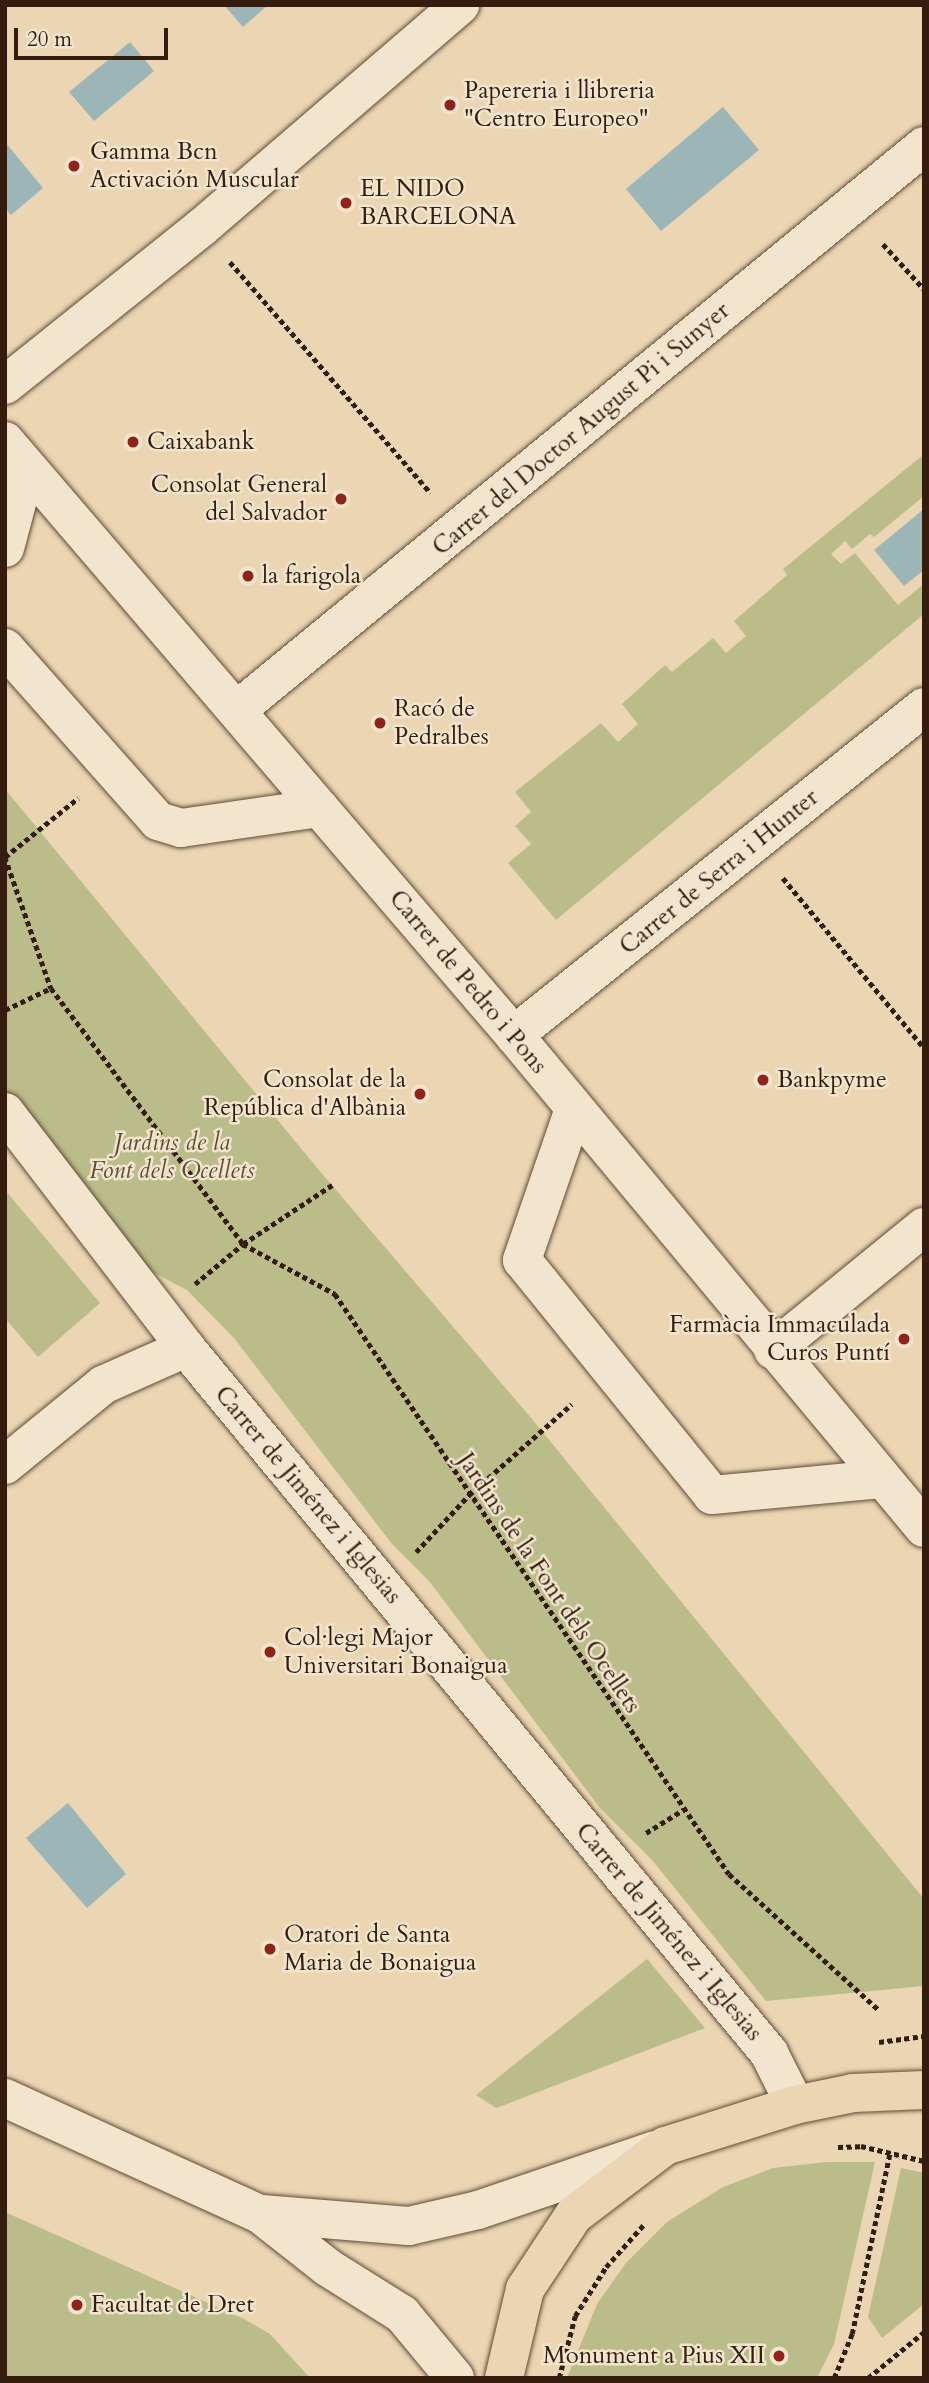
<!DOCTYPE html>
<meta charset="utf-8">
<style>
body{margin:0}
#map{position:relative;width:929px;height:2383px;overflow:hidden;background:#ebd5b2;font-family:Cardo,serif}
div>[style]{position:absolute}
.green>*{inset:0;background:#babc8a}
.water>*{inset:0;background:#9cb6b7}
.path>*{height:4.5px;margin-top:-2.25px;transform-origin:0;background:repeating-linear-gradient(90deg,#341d0e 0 5px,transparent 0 8.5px)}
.roads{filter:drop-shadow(0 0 2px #624b37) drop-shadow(0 0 2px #624b37)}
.minor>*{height:38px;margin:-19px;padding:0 19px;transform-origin:19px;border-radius:19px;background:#f2e4cd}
.major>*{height:38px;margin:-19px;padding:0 19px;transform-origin:19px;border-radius:19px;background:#ebd5b2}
.dots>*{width:19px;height:19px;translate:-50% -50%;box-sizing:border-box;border:4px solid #f2e4cd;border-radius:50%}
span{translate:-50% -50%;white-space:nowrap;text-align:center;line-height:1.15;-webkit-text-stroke:5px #f2e4cd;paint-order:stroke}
.poi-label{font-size:24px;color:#341d0e}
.left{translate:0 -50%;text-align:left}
.right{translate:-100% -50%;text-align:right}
.street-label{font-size:24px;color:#341d0e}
.park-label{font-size:24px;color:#5c4d33;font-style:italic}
.frame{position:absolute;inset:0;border:7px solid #341d0e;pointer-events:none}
.scale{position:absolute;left:14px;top:28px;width:154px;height:32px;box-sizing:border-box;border:4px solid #341d0e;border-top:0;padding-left:9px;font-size:21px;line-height:24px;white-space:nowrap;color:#341d0e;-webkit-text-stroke:5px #f2e4cd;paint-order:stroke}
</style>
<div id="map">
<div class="green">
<i style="clip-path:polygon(923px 455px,924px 496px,874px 537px,870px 534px,852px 549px,845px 541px,831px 554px,841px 564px,855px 553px,898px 605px,924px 584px,924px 614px,556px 920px,508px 863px,531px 844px,515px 826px,531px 812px,515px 792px,601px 723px,618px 742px,638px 724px,622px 704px,665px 665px,672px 672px,713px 638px,726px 653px,746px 636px,734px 621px,787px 575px,783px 569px)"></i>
<i style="clip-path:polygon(5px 789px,318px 1169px,532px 1419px,924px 1899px,924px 1986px,766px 2001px,652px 1860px,600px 1808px,429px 1581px,392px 1544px,234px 1338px,187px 1290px,110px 1250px,5px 1112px)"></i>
<i style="clip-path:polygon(5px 1190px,100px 1303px,38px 1357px,5px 1318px)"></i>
<i style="clip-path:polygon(647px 1959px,705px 2028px,496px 2108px,476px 2095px)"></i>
<i style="clip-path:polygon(827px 2162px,875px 2162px,834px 2344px,817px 2378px,567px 2378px,597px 2304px,626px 2263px,667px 2222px,723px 2187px,773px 2168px)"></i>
<i style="clip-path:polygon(901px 2168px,924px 2173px,924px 2304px,882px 2338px,868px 2317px)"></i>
<i style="clip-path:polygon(5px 2212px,244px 2319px,270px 2334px,310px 2378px,5px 2378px)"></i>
</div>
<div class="water">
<i style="clip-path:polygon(224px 5px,268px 5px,243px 27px)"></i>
<i style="clip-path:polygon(130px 42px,154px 71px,94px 121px,69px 92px)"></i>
<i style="clip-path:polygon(723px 107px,759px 150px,661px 231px,626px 189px)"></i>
<i style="clip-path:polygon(5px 142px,43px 188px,11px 215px,5px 208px)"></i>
<i style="clip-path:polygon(924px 509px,924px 570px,904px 586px,874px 550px)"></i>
<i style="clip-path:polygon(68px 1803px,126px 1874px,87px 1908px,26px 1838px)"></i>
</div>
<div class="path">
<i style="left:883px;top:244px;width:61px;rotate:47.7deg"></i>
<i style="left:230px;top:262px;width:306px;rotate:49deg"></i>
<i style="left:5px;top:857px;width:139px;rotate:70.7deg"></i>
<i style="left:51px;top:988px;width:320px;rotate:53.1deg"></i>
<i style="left:243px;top:1244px;width:105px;rotate:28.5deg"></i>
<i style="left:335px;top:1294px;width:701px;rotate:55.81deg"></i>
<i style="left:729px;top:1874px;width:202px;rotate:42.2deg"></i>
<i style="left:5px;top:857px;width:94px;rotate:-38.9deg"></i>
<i style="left:783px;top:878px;width:221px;rotate:50.3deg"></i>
<i style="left:5px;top:1010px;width:51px;rotate:-25.6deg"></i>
<i style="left:195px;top:1284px;width:62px;rotate:-39.8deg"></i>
<i style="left:243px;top:1244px;width:107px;rotate:-33.5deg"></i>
<i style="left:416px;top:1552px;width:78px;rotate:-47.1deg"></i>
<i style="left:469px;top:1495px;width:137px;rotate:-41.5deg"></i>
<i style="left:646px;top:1833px;width:44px;rotate:-31.9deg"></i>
<i style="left:879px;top:2042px;width:45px;rotate:-7.6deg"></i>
<i style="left:838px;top:2147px;width:23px;rotate:-2deg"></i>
<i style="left:861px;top:2146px;width:65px;rotate:13.4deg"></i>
<i style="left:559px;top:2378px;width:64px;rotate:-75.5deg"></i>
<i style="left:575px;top:2316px;width:58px;rotate:-57.7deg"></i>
<i style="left:606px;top:2267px;width:59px;rotate:-48.4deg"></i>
<i style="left:834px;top:2378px;width:48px;rotate:-67.8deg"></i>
<i style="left:852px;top:2334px;width:186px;rotate:-78.2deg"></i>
<i style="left:868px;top:2378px;width:72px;rotate:-39.4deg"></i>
</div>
<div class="roads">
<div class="minor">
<i style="left:5px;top:385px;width:251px;rotate:-38.7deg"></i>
<i style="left:201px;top:228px;width:342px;rotate:-40.7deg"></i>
<i style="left:5px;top:441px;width:782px;rotate:49.41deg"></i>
<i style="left:514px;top:1035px;width:641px;rotate:50.25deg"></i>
<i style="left:5px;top:548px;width:82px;rotate:-75.1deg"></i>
<i style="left:5px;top:648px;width:231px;rotate:48.5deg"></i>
<i style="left:158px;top:821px;width:24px;rotate:17deg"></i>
<i style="left:181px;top:828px;width:140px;rotate:-8.2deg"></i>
<i style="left:237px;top:710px;width:889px;rotate:-39.38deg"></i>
<i style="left:514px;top:1035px;width:525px;rotate:-38.66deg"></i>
<i style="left:574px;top:1109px;width:160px;rotate:109deg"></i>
<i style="left:522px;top:1260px;width:302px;rotate:51deg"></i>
<i style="left:712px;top:1495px;width:170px;rotate:-5.4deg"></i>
<i style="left:5px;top:1112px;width:297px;rotate:52.5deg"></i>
<i style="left:186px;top:1348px;width:915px;rotate:50.41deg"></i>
<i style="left:769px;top:2053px;width:58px;rotate:63.4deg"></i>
<i style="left:773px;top:1350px;width:195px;rotate:-39.2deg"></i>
<i style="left:5px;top:1465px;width:127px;rotate:-39.2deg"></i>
<i style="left:103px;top:1385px;width:91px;rotate:-24deg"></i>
<i style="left:5px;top:2098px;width:280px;rotate:24.5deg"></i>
<i style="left:260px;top:2214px;width:85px;rotate:38.3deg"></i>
<i style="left:327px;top:2267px;width:89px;rotate:32.1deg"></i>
<i style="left:402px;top:2314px;width:83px;rotate:50.4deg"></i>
<i style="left:262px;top:2214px;width:147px;rotate:4.7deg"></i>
<i style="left:409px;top:2226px;width:71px;rotate:-13.1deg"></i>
<i style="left:478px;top:2210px;width:187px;rotate:-18.7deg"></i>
</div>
<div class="major">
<i style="left:504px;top:2378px;width:91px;rotate:-76.7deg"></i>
<i style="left:525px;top:2289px;width:89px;rotate:-56.5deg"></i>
<i style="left:574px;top:2215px;width:114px;rotate:-37.2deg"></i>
<i style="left:665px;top:2146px;width:136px;rotate:-17.5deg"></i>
<i style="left:795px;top:2105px;width:59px;rotate:-11.7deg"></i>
<i style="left:853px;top:2093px;width:71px;rotate:-2.4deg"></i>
</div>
</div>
<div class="dots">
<i style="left:450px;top:105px;background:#8f2418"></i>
<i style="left:74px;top:166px;background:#8f2418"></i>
<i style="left:346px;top:203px;background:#8f2418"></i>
<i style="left:133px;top:442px;background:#8f2418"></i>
<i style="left:341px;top:499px;background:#8f2418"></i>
<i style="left:248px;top:576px;background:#8f2418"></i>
<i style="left:380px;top:723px;background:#8f2418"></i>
<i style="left:763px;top:1080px;background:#8f2418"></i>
<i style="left:420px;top:1094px;background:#8f2418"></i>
<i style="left:904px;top:1339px;background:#8f2418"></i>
<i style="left:270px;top:1652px;background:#8f2418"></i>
<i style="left:270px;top:1949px;background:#8f2418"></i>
<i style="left:77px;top:2305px;background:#8f2418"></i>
<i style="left:779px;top:2356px;background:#8f2418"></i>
</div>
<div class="poi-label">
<span class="left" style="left:464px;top:105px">Papereria i llibreria<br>"Centro Europeo"</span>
<span class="left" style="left:90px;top:166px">Gamma Bcn<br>Activación Muscular</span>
<span class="left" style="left:360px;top:203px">EL NIDO<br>BARCELONA</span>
<span class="left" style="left:147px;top:442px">Caixabank</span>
<span class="right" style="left:327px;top:499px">Consolat General<br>del Salvador</span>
<span class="left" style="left:262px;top:576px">la farigola</span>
<span class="left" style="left:394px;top:723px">Racó de<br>Pedralbes</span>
<span class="right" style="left:406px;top:1094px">Consolat de la<br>República d'Albània</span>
<span class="left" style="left:777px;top:1080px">Bankpyme</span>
<span class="right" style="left:890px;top:1339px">Farmàcia Immaculada<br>Curos Puntí</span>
<span class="left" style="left:284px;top:1652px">Col·legi Major<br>Universitari Bonaigua</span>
<span class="left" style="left:284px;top:1949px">Oratori de Santa<br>Maria de Bonaigua</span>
<span class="left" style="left:91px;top:2305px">Facultat de Dret</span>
<span class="right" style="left:765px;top:2356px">Monument a Pius XII</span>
</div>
<div class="street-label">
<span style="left:581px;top:429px;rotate:-40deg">Carrer del Doctor August Pi i Sunyer</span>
<span style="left:719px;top:872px;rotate:-39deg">Carrer de Serra i Hunter</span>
<span style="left:468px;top:982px;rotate:50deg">Carrer de Pedro i Pons</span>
<span style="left:308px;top:1495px;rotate:50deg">Carrer de Jiménez i Iglesias</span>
<span style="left:549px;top:1583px;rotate:56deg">Jardins de la Font dels Ocellets</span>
<span style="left:669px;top:1932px;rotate:50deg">Carrer de Jiménez i Iglesias</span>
</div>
<div class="park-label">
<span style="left:172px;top:1157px">Jardins de la<br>Font dels Ocellets</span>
</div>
<div class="frame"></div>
<div class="scale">20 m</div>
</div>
